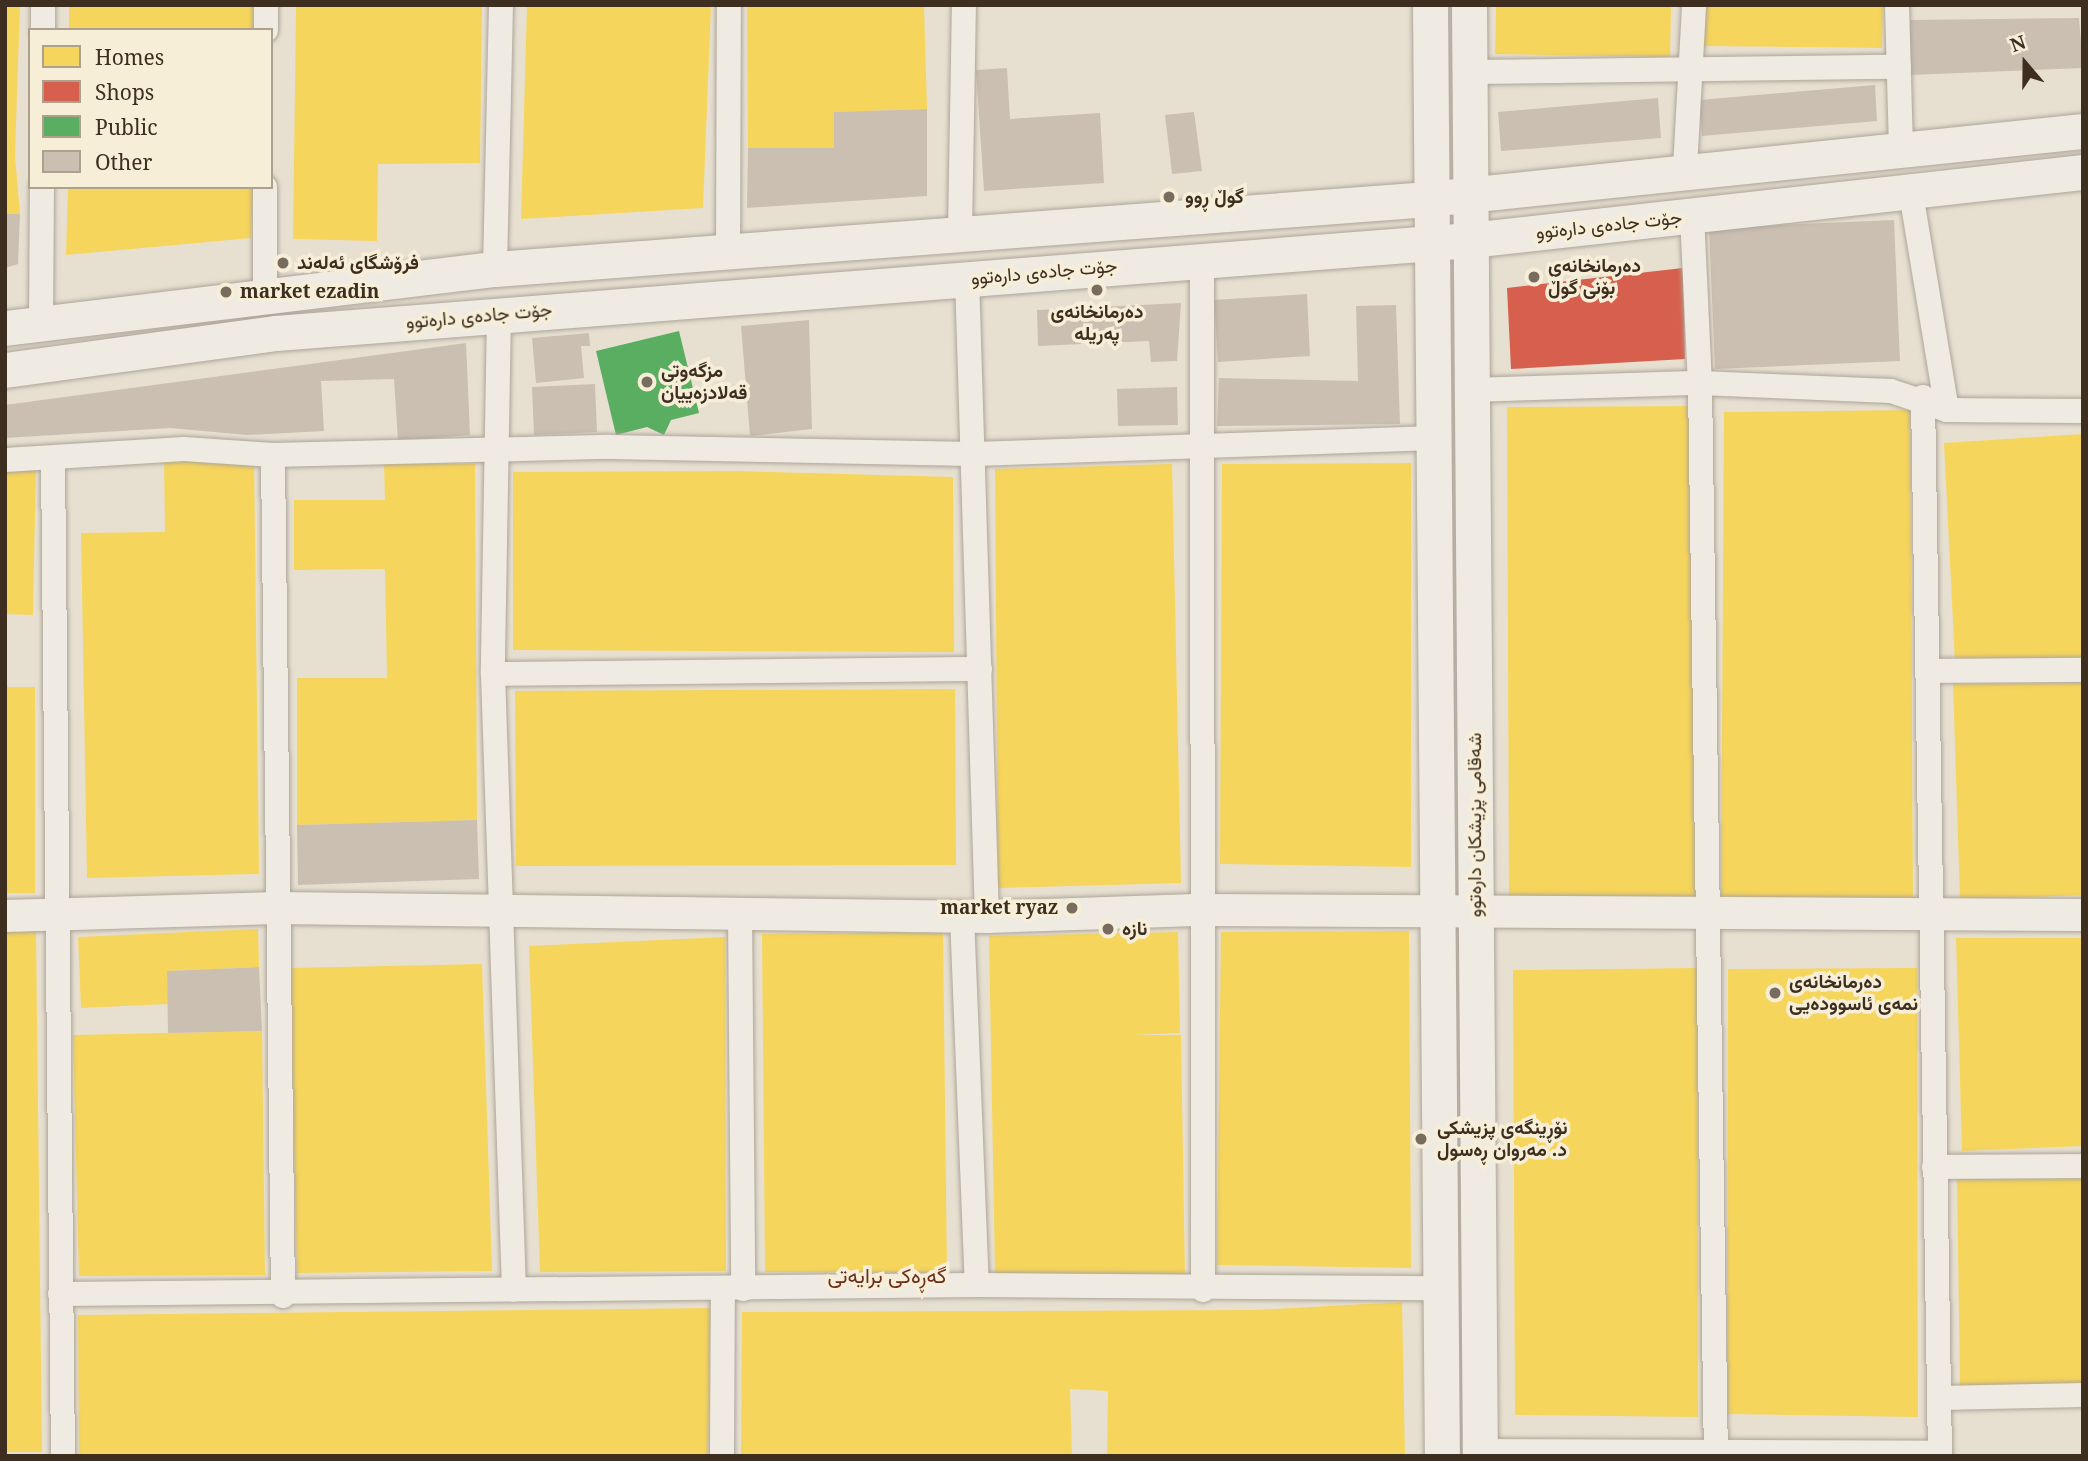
<!DOCTYPE html>
<meta charset="utf-8">
<style>
body{margin:0}
#map{position:relative;width:2088px;height:1461px;overflow:hidden;background:#e7e0d1;font-family:"Noto Serif",Vazirmatn,serif}
div>[style]{position:absolute}
.homes>*{inset:0;background:#f6d55c}
.shops>*{inset:0;background:#d6604d}
.public>*{inset:0;background:#5aae61}
.building>*{inset:0;background:#cbbfb2}
.roads{filter:drop-shadow(0 0 2px #ada599) drop-shadow(0 0 2px #ada599)}
.minor>*{height:24px;margin:-12px;padding:0 12px;transform-origin:12px;border-radius:12px;background:#efebe3}
.tertiary>*{height:32px;margin:-16px;padding:0 16px;transform-origin:16px;border-radius:16px;background:#efebe3}
.secondary>*{height:35px;margin:-17.5px;padding:0 17.5px;transform-origin:17.5px;border-radius:17.5px;background:#efebe3}
.dots>*{width:19px;height:19px;translate:-50% -50%;box-sizing:border-box;border:4px solid #f7eed8;border-radius:50%}
span{translate:-50% -50%;white-space:nowrap;text-align:center;line-height:1.15;-webkit-text-stroke:7px #f7eed8;paint-order:stroke}
.poi-label{font-size:19px;color:#3d2e20;font-weight:700}
.left{translate:0 -50%;text-align:left}
.right{translate:-100% -50%;text-align:right}
.street-label{font-size:19px;color:#3d2e20}
.neighbourhood-label{font-size:21px;color:#6b2e1e}
.frame{position:absolute;inset:0;border:7px solid #3d2e20;pointer-events:none}
.legend{position:absolute;left:28px;top:28px;width:245px;height:161px;box-sizing:border-box;background:#f7eed8;border:2px solid #ada18e;margin:0;padding:9px 12px;list-style:none;font-size:21px;color:#3d2e20}
.legend li{display:flex;align-items:center;gap:14px;height:35px}
.legend b{width:35px;border:2px solid #ada18e}
.north{position:absolute;left:1990px;top:28px;width:70px;height:70px;-webkit-text-stroke:5px #f7eed8;paint-order:stroke;rotate:340deg;font-size:19px;font-weight:700;line-height:28px;text-align:center;color:#3d2e20}
.north::after{content:'';display:block;margin:auto;width:24px;height:32px;background:#3d2e20;clip-path:polygon(50% 0,100% 100%,50% 72%,0 100%)}
</style>
<div id="map">
<div class="homes">
<i style="clip-path:polygon(5px 5px,20px 5px,15px 156px,20px 214px,5px 214px)"></i>
<i style="clip-path:polygon(69px 5px,255px 5px,255px 30px,69px 30px)"></i>
<i style="clip-path:polygon(296px 5px,482px 5px,480px 163px,378px 164px,377px 241px,293px 239px)"></i>
<i style="clip-path:polygon(527px 5px,711px 5px,703px 208px,521px 219px)"></i>
<i style="clip-path:polygon(747px 5px,924px 5px,927px 109px,834px 112px,834px 148px,748px 148px)"></i>
<i style="clip-path:polygon(1496px 5px,1671px 5px,1670px 57px,1495px 54px)"></i>
<i style="clip-path:polygon(1704px 5px,1883px 5px,1882px 48px,1703px 46px)"></i>
<i style="clip-path:polygon(68px 187px,253px 187px,251px 238px,66px 255px)"></i>
<i style="clip-path:polygon(1691px 406px,1695px 898px,1509px 897px,1507px 407px)"></i>
<i style="clip-path:polygon(1910px 410px,1913px 903px,1721px 901px,1724px 412px)"></i>
<i style="clip-path:polygon(2083px 434px,2083px 657px,1955px 662px,1944px 443px)"></i>
<i style="clip-path:polygon(254px 458px,259px 874px,87px 878px,81px 533px,165px 532px,164px 459px)"></i>
<i style="clip-path:polygon(36px 463px,33px 615px,5px 614px,5px 467px)"></i>
<i style="clip-path:polygon(1411px 463px,1411px 867px,1220px 864px,1222px 464px)"></i>
<i style="clip-path:polygon(384px 464px,475px 464px,477px 820px,297px 825px,297px 678px,387px 678px,385px 569px,294px 570px,294px 500px,385px 500px)"></i>
<i style="clip-path:polygon(1172px 464px,1181px 883px,998px 888px,995px 469px)"></i>
<i style="clip-path:polygon(738px 471px,953px 477px,954px 652px,513px 650px,513px 472px)"></i>
<i style="clip-path:polygon(2083px 683px,2083px 895px,1960px 900px,1953px 684px)"></i>
<i style="clip-path:polygon(5px 687px,35px 687px,35px 893px,5px 893px)"></i>
<i style="clip-path:polygon(955px 689px,956px 865px,516px 866px,515px 691px)"></i>
<i style="clip-path:polygon(258px 929px,259px 967px,167px 971px,168px 1004px,81px 1008px,78px 937px)"></i>
<i style="clip-path:polygon(5px 930px,36px 930px,42px 1452px,5px 1452px)"></i>
<i style="clip-path:polygon(1409px 931px,1411px 1268px,1217px 1265px,1221px 932px)"></i>
<i style="clip-path:polygon(943px 932px,947px 1273px,765px 1272px,762px 934px)"></i>
<i style="clip-path:polygon(1178px 932px,1180px 1033px,1133px 1035px,1181px 1035px,1185px 1278px,995px 1273px,989px 936px)"></i>
<i style="clip-path:polygon(725px 937px,726px 1271px,540px 1272px,529px 946px)"></i>
<i style="clip-path:polygon(1956px 938px,2083px 938px,2083px 1146px,1962px 1151px)"></i>
<i style="clip-path:polygon(482px 964px,492px 1271px,297px 1273px,290px 968px)"></i>
<i style="clip-path:polygon(1697px 968px,1698px 1417px,1515px 1415px,1513px 970px)"></i>
<i style="clip-path:polygon(1917px 968px,1918px 1417px,1727px 1414px,1728px 969px)"></i>
<i style="clip-path:polygon(262px 1031px,265px 1275px,79px 1276px,73px 1035px)"></i>
<i style="clip-path:polygon(2083px 1177px,2083px 1387px,1960px 1388px,1957px 1179px)"></i>
<i style="clip-path:polygon(1402px 1302px,1405px 1456px,1107px 1456px,1108px 1391px,1070px 1389px,1072px 1456px,741px 1456px,742px 1312px,1255px 1310px)"></i>
<i style="clip-path:polygon(711px 1308px,708px 1456px,79px 1456px,78px 1315px)"></i>
</div>
<div class="shops">
<i style="clip-path:polygon(1683px 268px,1685px 359px,1511px 369px,1507px 288px)"></i>
</div>
<div class="public">
<i style="clip-path:polygon(679px 331px,699px 413px,671px 420px,664px 435px,647px 427px,616px 435px,596px 351px)"></i>
</div>
<div class="building">
<i style="clip-path:polygon(2079px 18px,2083px 68px,1910px 75px,1910px 20px)"></i>
<i style="clip-path:polygon(1007px 68px,1010px 119px,1100px 113px,1104px 183px,984px 191px,976px 70px)"></i>
<i style="clip-path:polygon(1875px 85px,1877px 121px,1702px 136px,1699px 100px)"></i>
<i style="clip-path:polygon(1658px 98px,1661px 138px,1501px 151px,1498px 112px)"></i>
<i style="clip-path:polygon(927px 109px,927px 196px,747px 208px,748px 148px,834px 148px,834px 112px)"></i>
<i style="clip-path:polygon(1194px 112px,1202px 171px,1172px 174px,1165px 115px)"></i>
<i style="clip-path:polygon(5px 214px,20px 214px,18px 264px,5px 268px)"></i>
<i style="clip-path:polygon(1894px 220px,1900px 361px,1715px 369px,1709px 228px)"></i>
<i style="clip-path:polygon(1307px 294px,1310px 356px,1218px 362px,1214px 300px)"></i>
<i style="clip-path:polygon(1181px 303px,1177px 361px,1151px 362px,1149px 341px,1038px 346px,1037px 310px)"></i>
<i style="clip-path:polygon(1396px 305px,1400px 424px,1217px 426px,1219px 378px,1358px 381px,1356px 306px)"></i>
<i style="clip-path:polygon(809px 320px,812px 429px,750px 436px,741px 326px)"></i>
<i style="clip-path:polygon(589px 333px,590px 346px,581px 346px,584px 378px,536px 383px,532px 338px)"></i>
<i style="clip-path:polygon(466px 343px,470px 435px,398px 441px,394px 379px,321px 381px,324px 431px,247px 435px,170px 428px,5px 438px,5px 405px)"></i>
<i style="clip-path:polygon(595px 384px,597px 432px,534px 435px,532px 387px)"></i>
<i style="clip-path:polygon(1177px 387px,1178px 425px,1118px 426px,1117px 389px)"></i>
<i style="clip-path:polygon(477px 820px,479px 879px,298px 885px,297px 825px)"></i>
<i style="clip-path:polygon(259px 967px,262px 1031px,168px 1033px,167px 971px)"></i>
</div>
<div class="roads">
<div class="minor">
<i style="left:1897px;top:5px;width:142px;rotate:88.4deg"></i>
<i style="left:43px;top:30px;width:25px;rotate:-90deg"></i>
<i style="left:266px;top:30px;width:25px;rotate:-90deg"></i>
<i style="left:1469px;top:72px;width:430px;rotate:-0.7deg"></i>
<i style="left:1685px;top:168px;width:163px;rotate:-86.8deg"></i>
<i style="left:1910px;top:187px;width:226px;rotate:80.6deg"></i>
<i style="left:1692px;top:215px;width:168px;rotate:87.3deg"></i>
<i style="left:1700px;top:383px;width:1073px;rotate:89.15deg"></i>
<i style="left:960px;top:231px;width:226px;rotate:-89deg"></i>
<i style="left:728px;top:250px;width:245px;rotate:-89.8deg"></i>
<i style="left:1202px;top:259px;width:1031px;rotate:89.94deg"></i>
<i style="left:495px;top:269px;width:264px;rotate:-88.7deg"></i>
<i style="left:967px;top:278px;width:639px;rotate:88.21deg"></i>
<i style="left:265px;top:293px;width:106px;rotate:-90deg"></i>
<i style="left:499px;top:314px;width:360px;rotate:91deg"></i>
<i style="left:493px;top:674px;width:616px;rotate:88.05deg"></i>
<i style="left:41px;top:324px;width:137px;rotate:-89.6deg"></i>
<i style="left:1471px;top:390px;width:229px;rotate:-1.8deg"></i>
<i style="left:1700px;top:383px;width:191px;rotate:2.4deg"></i>
<i style="left:1891px;top:391px;width:59px;rotate:18.7deg"></i>
<i style="left:1947px;top:410px;width:136px;rotate:0.4deg"></i>
<i style="left:1923px;top:397px;width:1059px;rotate:89.08deg"></i>
<i style="left:273px;top:455px;width:841px;rotate:89.32deg"></i>
<i style="left:53px;top:458px;width:998px;rotate:89.43deg"></i>
<i style="left:5px;top:460px;width:179px;rotate:-3.5deg"></i>
<i style="left:184px;top:449px;width:89px;rotate:3.9deg"></i>
<i style="left:273px;top:455px;width:336px;rotate:-1.4deg"></i>
<i style="left:609px;top:447px;width:364px;rotate:1.1deg"></i>
<i style="left:973px;top:454px;width:464px;rotate:-2deg"></i>
<i style="left:1931px;top:671px;width:152px;rotate:-0.4deg"></i>
<i style="left:493px;top:674px;width:487px;rotate:-0.6deg"></i>
<i style="left:740px;top:913px;width:376px;rotate:89.5deg"></i>
<i style="left:962px;top:916px;width:369px;rotate:87.7deg"></i>
<i style="left:1934px;top:1167px;width:149px;rotate:-0.4deg"></i>
<i style="left:60px;top:1294px;width:917px;rotate:-0.56deg"></i>
<i style="left:977px;top:1285px;width:465px;rotate:0.4deg"></i>
<i style="left:1940px;top:1398px;width:143px;rotate:-1.2deg"></i>
<i style="left:1480px;top:1451px;width:460px;rotate:0.2deg"></i>
<i style="left:722px;top:1456px;width:165px;rotate:-89.7deg"></i>
</div>
<div class="tertiary">
<i style="left:5px;top:916px;width:272px;rotate:-1.7deg"></i>
<i style="left:277px;top:908px;width:710px;rotate:0.73deg"></i>
<i style="left:987px;top:917px;width:216px;rotate:-1.9deg"></i>
<i style="left:1203px;top:910px;width:880px;rotate:0.33deg"></i>
</div>
<div class="secondary">
<i style="left:1430px;top:5px;width:1451px;rotate:89.53deg"></i>
<i style="left:1469px;top:5px;width:1451px;rotate:89.57deg"></i>
<i style="left:5px;top:328px;width:494px;rotate:-6.9deg"></i>
<i style="left:495px;top:269px;width:936px;rotate:-4.29deg"></i>
<i style="left:1428px;top:199px;width:659px;rotate:-5.93deg"></i>
<i style="left:5px;top:370px;width:274px;rotate:-7.8deg"></i>
<i style="left:276px;top:333px;width:1198px;rotate:-4.45deg"></i>
<i style="left:1470px;top:240px;width:617px;rotate:-6.33deg"></i>
</div>
</div>
<div class="dots">
<i style="left:1169px;top:197px;background:#786c5e"></i>
<i style="left:283px;top:263px;background:#786c5e"></i>
<i style="left:1534px;top:277px;background:#786c5e"></i>
<i style="left:1097px;top:290px;background:#786c5e"></i>
<i style="left:226px;top:292px;background:#786c5e"></i>
<i style="left:647px;top:382px;background:#786c5e"></i>
<i style="left:1072px;top:908px;background:#786c5e"></i>
<i style="left:1108px;top:929px;background:#786c5e"></i>
<i style="left:1775px;top:993px;background:#786c5e"></i>
<i style="left:1421px;top:1139px;background:#786c5e"></i>
</div>
<div class="poi-label">
<span class="left" style="left:1185px;top:197px">گوڵ ڕوو</span>
<span class="left" style="left:297px;top:263px">فرۆشگای ئەلەند</span>
<span class="left" style="left:1548px;top:277px">دەرمانخانەی<br>بۆنی گوڵ</span>
<span class="left" style="left:240px;top:292px">market ezadin</span>
<span style="left:1097px;top:323px">دەرمانخانەی<br>پەریلە</span>
<span class="left" style="left:661px;top:382px">مزگەوتی<br>قەلادزەییان</span>
<span class="right" style="left:1058px;top:908px">market ryaz</span>
<span class="left" style="left:1122px;top:929px">نازە</span>
<span class="left" style="left:1789px;top:993px">دەرمانخانەی<br>نمەی ئاسوودەیی</span>
<span class="left" style="left:1437px;top:1139px">نۆڕینگەی پزیشکی<br>د. مەروان ڕەسول</span>
</div>
<div class="street-label">
<span style="left:1609px;top:225px;rotate:-6deg">جۆت جادەی دارەتوو</span>
<span style="left:1044px;top:272px;rotate:-5deg">جۆت جادەی دارەتوو</span>
<span style="left:479px;top:316px;rotate:-5deg">جۆت جادەی دارەتوو</span>
<span style="left:1475px;top:825px;rotate:-90deg">شەقامی پزیشکان دارەتوو</span>
</div>
<div class="neighbourhood-label">
<span style="left:887px;top:1275px">گەڕەکی برایەتی</span>
</div>
<div class="frame"></div>
<ul class="legend">
<li><b style="height:19px;background:#f6d55c"></b>Homes</li>
<li><b style="height:19px;background:#d6604d"></b>Shops</li>
<li><b style="height:19px;background:#5aae61"></b>Public</li>
<li><b style="height:19px;background:#cbbfb2"></b>Other</li>
</ul>
<div class="north">N</div>
</div>
